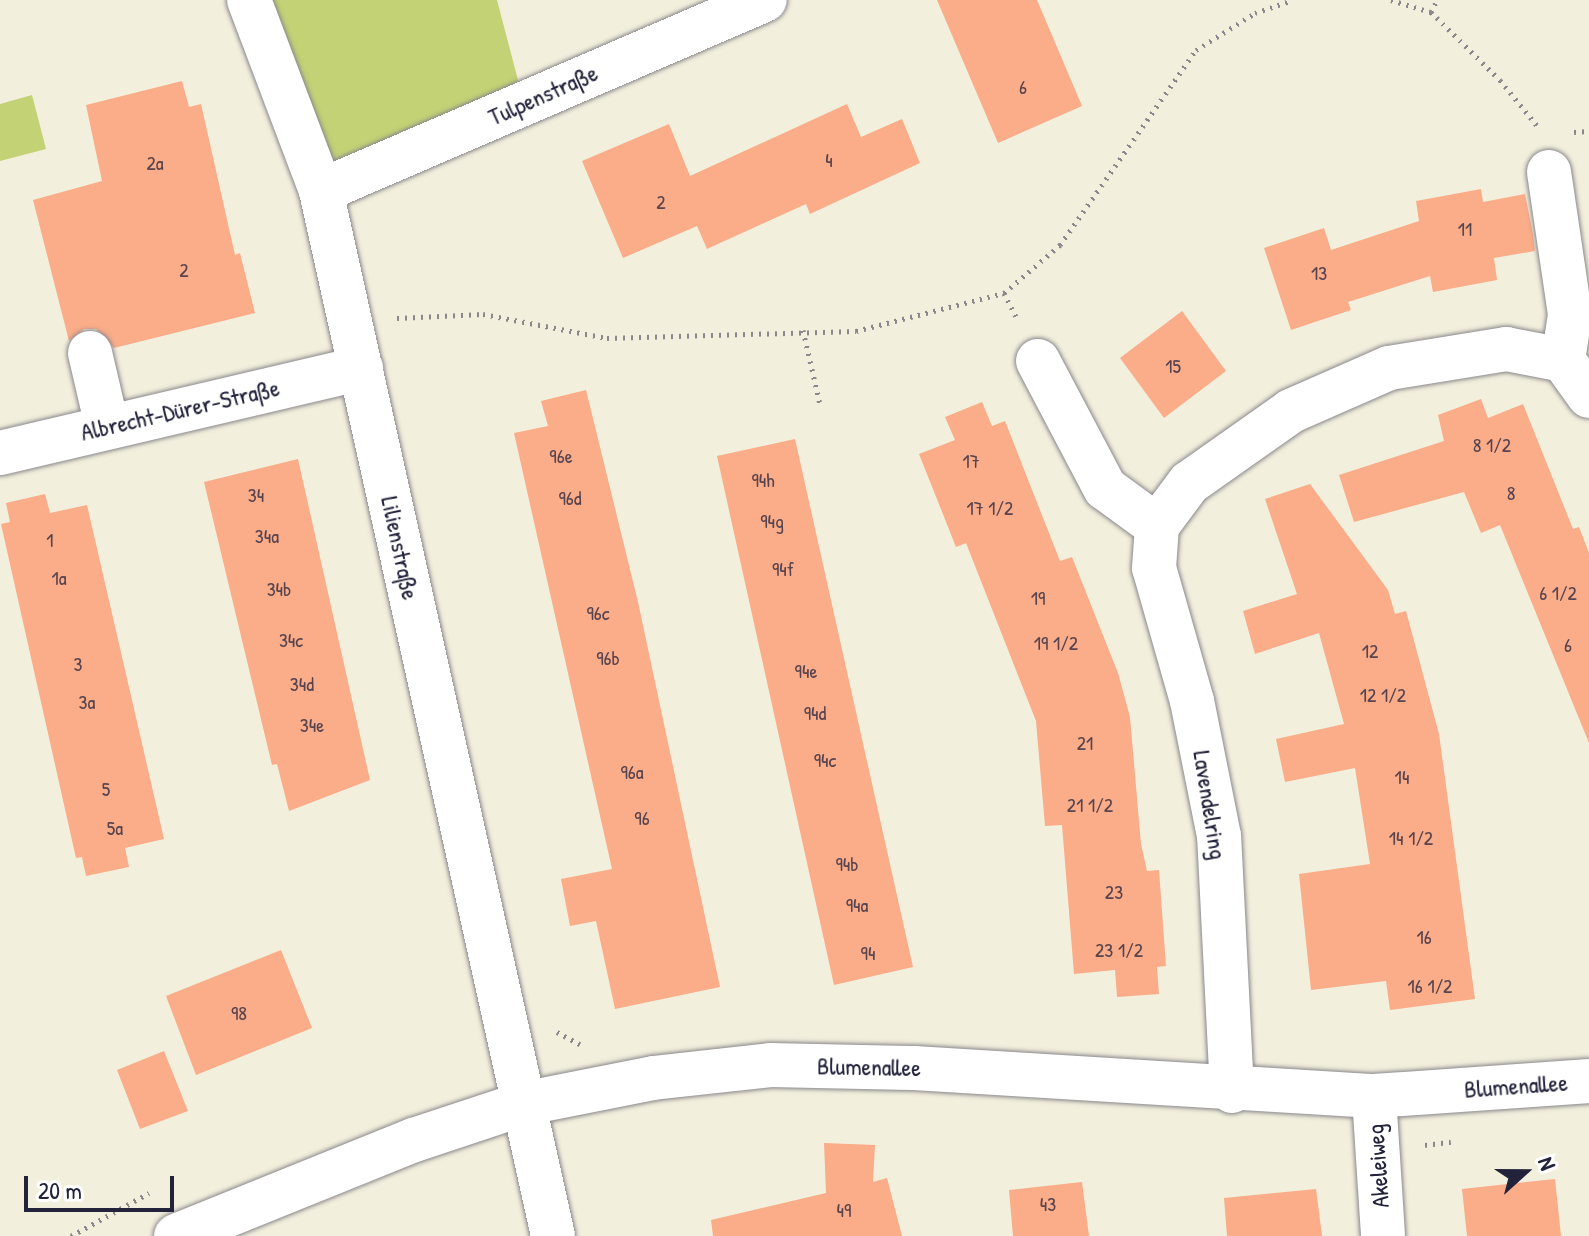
<!DOCTYPE html>
<meta charset="utf-8">
<style>
body{margin:0}
#map{position:relative;width:1589px;height:1236px;overflow:hidden;background:#f3efdd;font-family:"Patrick Hand",sans-serif}
div>[style]{position:absolute}
.green>*{inset:0;background:#c2d275}
.building>*{inset:0;background:#fbac88}
.path>*{height:5px;margin-top:-2.5px;transform-origin:0;background:repeating-linear-gradient(90deg,#8a888c 0 2px,transparent 0 8px)}
.roads{filter:drop-shadow(0 0 2px #8a888c) drop-shadow(0 0 2px #8a888c)}
.minor>*{height:44px;margin:-22px;padding:0 22px;transform-origin:22px;border-radius:22px;background:#fff}
span{translate:-50% -50%;white-space:nowrap;text-align:center;line-height:1.15;-webkit-text-stroke:7px #fff;paint-order:stroke}
.number-label{font-size:20px;color:#58444e}
.number-label span{-webkit-text-stroke-width:0}
.street-label{font-size:24px;color:#22223b}
.north{position:absolute;left:1485px;top:1132px;width:80px;height:80px;-webkit-text-stroke:6px #fff;paint-order:stroke;rotate:69deg;font-size:22px;font-weight:700;line-height:32px;text-align:center;color:#22223b}
.north::after{content:'';display:block;margin:auto;width:28px;height:36px;background:#22223b;clip-path:polygon(50% 0,100% 100%,50% 72%,0 100%)}
.scale{position:absolute;left:24px;top:1176px;width:150px;height:36px;box-sizing:border-box;border:4px solid #22223b;border-top:0;padding-left:10px;font-size:24px;line-height:28px;white-space:nowrap;color:#22223b;-webkit-text-stroke:6px #fff;paint-order:stroke}
</style>
<div id="map">
<div class="green">
<i style="clip-path:polygon(256px 0,497px 0,519px 84px,313px 180px)"></i>
<i style="clip-path:polygon(32px 95px,46px 149px,0 161px,0 104px)"></i>
</div>
<div class="building">
<i style="clip-path:polygon(937px 0,1037px 0,1082px 106px,998px 143px)"></i>
<i style="clip-path:polygon(182px 81px,189px 107px,201px 104px,235px 255px,240px 253px,255px 313px,114px 348px,96px 329px,84px 329px,69px 341px,33px 200px,102px 181px,86px 105px)"></i>
<i style="clip-path:polygon(847px 104px,861px 137px,902px 119px,920px 163px,810px 214px,806px 204px,707px 249px,697px 226px,623px 258px,582px 161px,669px 124px,690px 176px)"></i>
<i style="clip-path:polygon(1481px 189px,1483px 202px,1525px 194px,1533px 234px,1535px 251px,1494px 258px,1497px 280px,1433px 292px,1430px 276px,1348px 302px,1351px 310px,1291px 330px,1264px 248px,1324px 228px,1331px 250px,1419px 221px,1416px 201px)"></i>
<i style="clip-path:polygon(1182px 311px,1226px 371px,1164px 418px,1120px 358px)"></i>
<i style="clip-path:polygon(586px 390px,638px 602px,720px 987px,615px 1009px,596px 921px,570px 926px,561px 879px,612px 869px,514px 433px,548px 426px,541px 401px)"></i>
<i style="clip-path:polygon(1481px 399px,1488px 418px,1523px 404px,1573px 529px,1579px 527px,1589px 553px,1589px 743px,1500px 525px,1481px 533px,1464px 492px,1354px 522px,1339px 475px,1444px 441px,1438px 415px)"></i>
<i style="clip-path:polygon(982px 402px,992px 426px,1005px 421px,1060px 561px,1072px 557px,1118px 673px,1130px 717px,1141px 844px,1147px 871px,1159px 870px,1166px 966px,1157px 967px,1159px 994px,1117px 997px,1115px 970px,1074px 974px,1062px 825px,1045px 826px,1036px 721px,966px 543px,956px 547px,919px 454px,955px 440px,945px 417px)"></i>
<i style="clip-path:polygon(795px 439px,913px 967px,834px 985px,717px 456px)"></i>
<i style="clip-path:polygon(298px 459px,370px 780px,289px 811px,277px 764px,272px 765px,204px 482px)"></i>
<i style="clip-path:polygon(1310px 484px,1388px 590px,1395px 614px,1406px 611px,1439px 734px,1475px 999px,1390px 1010px,1386px 981px,1311px 990px,1299px 874px,1370px 864px,1355px 768px,1285px 782px,1276px 739px,1344px 724px,1319px 633px,1255px 654px,1243px 611px,1297px 594px,1265px 499px)"></i>
<i style="clip-path:polygon(45px 494px,50px 513px,87px 505px,164px 839px,125px 848px,129px 867px,86px 876px,82px 857px,76px 858px,1px 524px,10px 522px,6px 503px)"></i>
<i style="clip-path:polygon(281px 950px,312px 1028px,196px 1075px,166px 996px)"></i>
<i style="clip-path:polygon(164px 1051px,188px 1111px,140px 1129px,117px 1070px)"></i>
<i style="clip-path:polygon(824px 1143px,875px 1145px,873px 1182px,887px 1178px,902px 1236px,713px 1236px,711px 1220px,826px 1193px)"></i>
<i style="clip-path:polygon(1555px 1179px,1561px 1236px,1467px 1236px,1462px 1189px)"></i>
<i style="clip-path:polygon(1082px 1182px,1089px 1236px,1013px 1236px,1009px 1190px)"></i>
<i style="clip-path:polygon(1316px 1189px,1322px 1236px,1227px 1236px,1224px 1198px)"></i>
</div>
<div class="path">
<i style="left:1391px;top:0;width:42px;rotate:16.7deg"></i>
<i style="left:1431px;top:12px;width:97px;rotate:44.6deg"></i>
<i style="left:1500px;top:80px;width:62px;rotate:50.9deg"></i>
<i style="left:1431px;top:12px;width:13px;rotate:-63deg"></i>
<i style="left:1574px;top:132px;width:15px;rotate:-4deg"></i>
<i style="left:1004px;top:293px;width:31px;rotate:63deg"></i>
<i style="left:397px;top:318px;width:86px;rotate:-2.7deg"></i>
<i style="left:483px;top:314px;width:126px;rotate:11deg"></i>
<i style="left:607px;top:338px;width:249px;rotate:-1.6deg"></i>
<i style="left:856px;top:331px;width:153px;rotate:-14.4deg"></i>
<i style="left:1004px;top:293px;width:74px;rotate:-40.6deg"></i>
<i style="left:1060px;top:245px;width:238px;rotate:-55.1deg"></i>
<i style="left:1196px;top:50px;width:70px;rotate:-32.1deg"></i>
<i style="left:1255px;top:13px;width:39px;rotate:-19deg"></i>
<i style="left:803px;top:330px;width:76px;rotate:77.1deg"></i>
<i style="left:557px;top:1032px;width:26px;rotate:28deg"></i>
<i style="left:1425px;top:1145px;width:26px;rotate:-7deg"></i>
<i style="left:71px;top:1236px;width:89px;rotate:-28.9deg"></i>
</div>
<div class="roads">
<div class="minor">
<i style="left:249px;top:0;width:204px;rotate:69.3deg"></i>
<i style="left:321px;top:191px;width:1070px;rotate:77.48deg"></i>
<i style="left:1549px;top:172px;width:145px;rotate:81.6deg"></i>
<i style="left:1570px;top:315px;width:46px;rotate:98.8deg"></i>
<i style="left:321px;top:191px;width:483px;rotate:-23.3deg"></i>
<i style="left:90px;top:353px;width:75px;rotate:76.9deg"></i>
<i style="left:1038px;top:361px;width:144px;rotate:62.2deg"></i>
<i style="left:1105px;top:488px;width:64px;rotate:36.2deg"></i>
<i style="left:0;top:453px;width:371px;rotate:-13.2deg"></i>
<i style="left:1232px;top:1091px;width:255px;rotate:-92.9deg"></i>
<i style="left:1219px;top:836px;width:138px;rotate:-101.3deg"></i>
<i style="left:1192px;top:701px;width:138px;rotate:-105.9deg"></i>
<i style="left:1154px;top:568px;width:42px;rotate:-85.9deg"></i>
<i style="left:1157px;top:526px;width:54px;rotate:-53.3deg"></i>
<i style="left:1189px;top:483px;width:125px;rotate:-35.2deg"></i>
<i style="left:1291px;top:411px;width:107px;rotate:-23.7deg"></i>
<i style="left:1389px;top:368px;width:119px;rotate:-9.2deg"></i>
<i style="left:1506px;top:349px;width:58px;rotate:10.9deg"></i>
<i style="left:1563px;top:360px;width:44px;rotate:54.2deg"></i>
<i style="left:1374px;top:1096px;width:140px;rotate:86.3deg"></i>
<i style="left:176px;top:1236px;width:257px;rotate:-22deg"></i>
<i style="left:414px;top:1140px;width:114px;rotate:-18.4deg"></i>
<i style="left:522px;top:1104px;width:134px;rotate:-11.2deg"></i>
<i style="left:653px;top:1078px;width:118px;rotate:-6.3deg"></i>
<i style="left:770px;top:1065px;width:144px;rotate:1.2deg"></i>
<i style="left:914px;top:1068px;width:461px;rotate:3.5deg"></i>
<i style="left:1374px;top:1096px;width:216px;rotate:-4deg"></i>
</div>
</div>
<div class="number-label">
<span style="left:1023px;top:86px">6</span>
<span style="left:829px;top:159px">4</span>
<span style="left:155px;top:162px">2a</span>
<span style="left:661px;top:201px">2</span>
<span style="left:1465px;top:228px">11</span>
<span style="left:184px;top:269px">2</span>
<span style="left:1319px;top:272px">13</span>
<span style="left:1173px;top:365px">15</span>
<span style="left:1492px;top:444px">8 1/2</span>
<span style="left:561px;top:455px">96e</span>
<span style="left:971px;top:460px">17</span>
<span style="left:763px;top:479px">94h</span>
<span style="left:1511px;top:492px">8</span>
<span style="left:256px;top:494px">34</span>
<span style="left:570px;top:497px">96d</span>
<span style="left:990px;top:507px">17 1/2</span>
<span style="left:772px;top:520px">94g</span>
<span style="left:267px;top:535px">34a</span>
<span style="left:50px;top:539px">1</span>
<span style="left:783px;top:568px">94f</span>
<span style="left:59px;top:577px">1a</span>
<span style="left:279px;top:588px">34b</span>
<span style="left:1558px;top:592px">6 1/2</span>
<span style="left:1038px;top:597px">19</span>
<span style="left:598px;top:612px">96c</span>
<span style="left:291px;top:639px">34c</span>
<span style="left:1056px;top:642px">19 1/2</span>
<span style="left:1568px;top:644px">6</span>
<span style="left:1370px;top:650px">12</span>
<span style="left:608px;top:657px">96b</span>
<span style="left:78px;top:663px">3</span>
<span style="left:806px;top:670px">94e</span>
<span style="left:302px;top:683px">34d</span>
<span style="left:1383px;top:694px">12 1/2</span>
<span style="left:87px;top:701px">3a</span>
<span style="left:815px;top:712px">94d</span>
<span style="left:312px;top:724px">34e</span>
<span style="left:1085px;top:742px">21</span>
<span style="left:825px;top:759px">94c</span>
<span style="left:632px;top:771px">96a</span>
<span style="left:1402px;top:776px">14</span>
<span style="left:106px;top:788px">5</span>
<span style="left:1090px;top:804px">21 1/2</span>
<span style="left:642px;top:817px">96</span>
<span style="left:115px;top:827px">5a</span>
<span style="left:1411px;top:837px">14 1/2</span>
<span style="left:847px;top:863px">94b</span>
<span style="left:1114px;top:891px">23</span>
<span style="left:857px;top:904px">94a</span>
<span style="left:1424px;top:936px">16</span>
<span style="left:1119px;top:949px">23 1/2</span>
<span style="left:868px;top:952px">94</span>
<span style="left:1430px;top:985px">16 1/2</span>
<span style="left:239px;top:1012px">98</span>
<span style="left:1048px;top:1203px">43</span>
<span style="left:844px;top:1209px">49</span>
</div>
<div class="street-label">
<span style="left:543px;top:95px;rotate:-24deg">Tulpenstraße</span>
<span style="left:180px;top:410px;rotate:-13deg">Albrecht-Dürer-Straße</span>
<span style="left:400px;top:548px;rotate:78deg">Lilienstraße</span>
<span style="left:1210px;top:805px;rotate:81deg">Lavendelring</span>
<span style="left:869px;top:1067px;rotate:1deg">Blumenallee</span>
<span style="left:1516px;top:1086px;rotate:-4deg">Blumenallee</span>
<span style="left:1378px;top:1166px;rotate:-94deg">Akeleiweg</span>
</div>
<div class="north">N</div>
<div class="scale">20 m</div>
</div>
